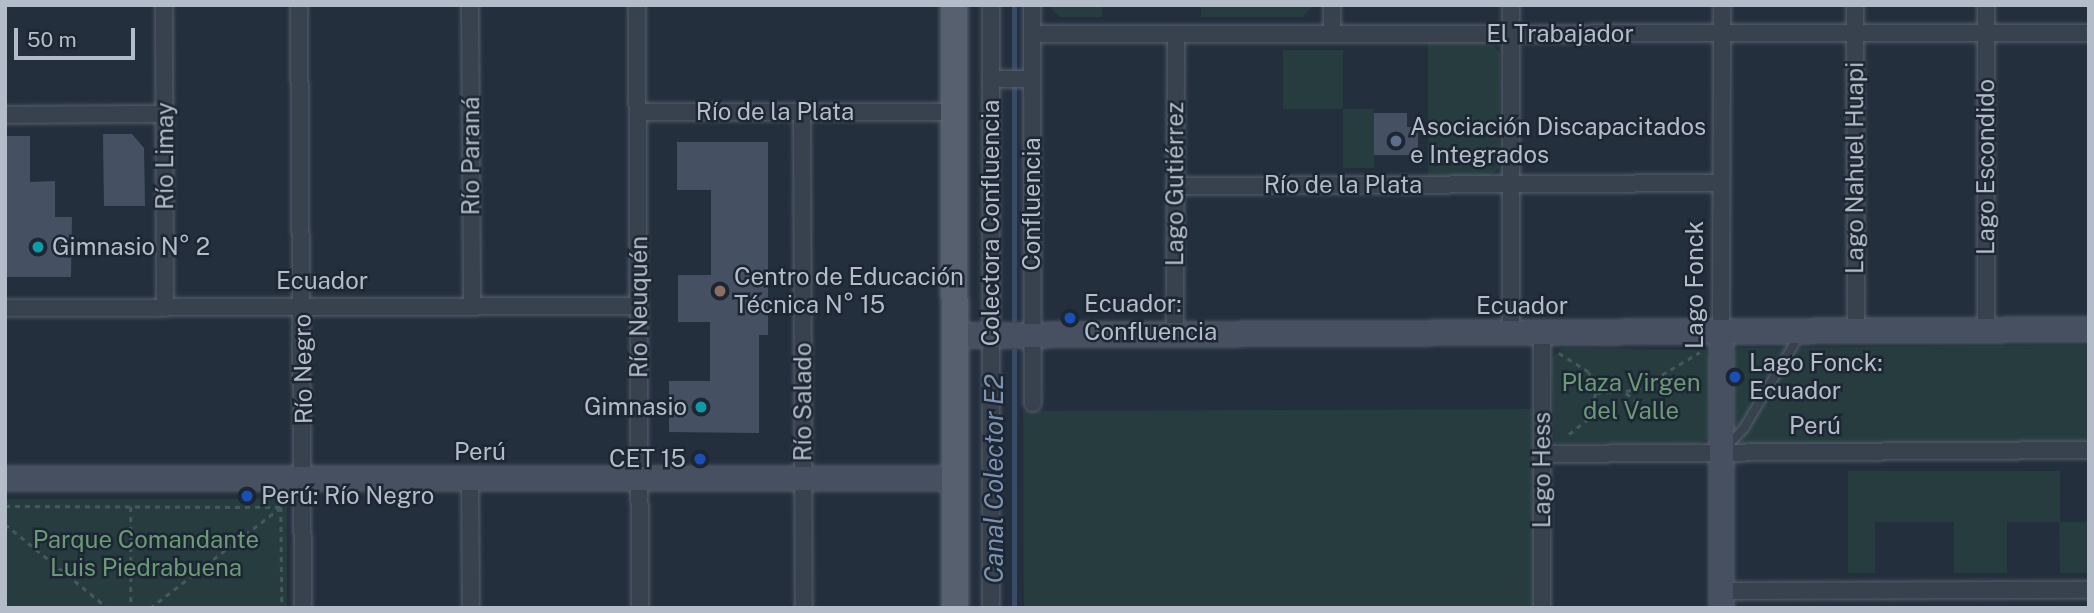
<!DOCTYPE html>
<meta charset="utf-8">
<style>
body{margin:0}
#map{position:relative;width:2094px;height:613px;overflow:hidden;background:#242f3e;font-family:"Public Sans",sans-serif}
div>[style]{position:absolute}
.green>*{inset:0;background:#263c3f}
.stream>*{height:5px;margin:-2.5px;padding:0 2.5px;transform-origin:2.5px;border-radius:2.5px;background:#394c67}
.building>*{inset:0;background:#455162}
.path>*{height:2.5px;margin-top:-1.25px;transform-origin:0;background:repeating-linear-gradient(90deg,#44595c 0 5px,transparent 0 10px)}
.roads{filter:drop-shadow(0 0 2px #565f6c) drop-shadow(0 0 2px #565f6c)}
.lane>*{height:8px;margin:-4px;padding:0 4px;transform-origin:4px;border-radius:4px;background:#38414e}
.street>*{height:16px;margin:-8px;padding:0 8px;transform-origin:8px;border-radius:8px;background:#38414e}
.secondary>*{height:23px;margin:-11.5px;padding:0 11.5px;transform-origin:11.5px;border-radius:11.5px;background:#465061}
.primary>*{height:26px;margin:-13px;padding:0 13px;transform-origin:13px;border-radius:13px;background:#56606e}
.dots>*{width:19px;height:19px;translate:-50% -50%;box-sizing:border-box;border:4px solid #1d2633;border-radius:50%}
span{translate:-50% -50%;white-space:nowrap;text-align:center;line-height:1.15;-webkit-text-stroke:5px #1d2633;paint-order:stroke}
.street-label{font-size:24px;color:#b4bcc9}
.poi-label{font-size:24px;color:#b4bcc9}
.left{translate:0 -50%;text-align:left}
.right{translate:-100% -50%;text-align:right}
.park-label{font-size:24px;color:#6b9a76}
.water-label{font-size:26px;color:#7c92b1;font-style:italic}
.frame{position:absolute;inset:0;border:7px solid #b4bcc9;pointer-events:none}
.scale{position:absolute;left:14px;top:28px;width:121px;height:32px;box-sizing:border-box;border:4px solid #b4bcc9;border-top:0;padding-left:9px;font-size:21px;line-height:24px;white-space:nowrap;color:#b4bcc9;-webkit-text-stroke:5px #1d2633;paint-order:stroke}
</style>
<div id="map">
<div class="green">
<i style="clip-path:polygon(1049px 5px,1102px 5px,1102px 17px,1059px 17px)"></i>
<i style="clip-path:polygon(1201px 5px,1313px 5px,1303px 17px,1201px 17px)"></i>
<i style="clip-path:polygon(1489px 41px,1500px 53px,1499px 168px,1489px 177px,1428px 177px,1428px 42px)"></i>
<i style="clip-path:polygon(1283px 50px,1343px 50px,1343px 109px,1374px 109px,1374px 168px,1343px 168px,1343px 109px,1283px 109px)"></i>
<i style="clip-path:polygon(2089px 345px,2089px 443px,1739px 444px,1732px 437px,1732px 355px,1739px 348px)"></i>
<i style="clip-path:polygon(1562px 348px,1705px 350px,1710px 359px,1708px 439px,1698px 444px,1555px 443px,1551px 358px)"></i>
<i style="clip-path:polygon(1535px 409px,1536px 608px,1024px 608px,1023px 411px)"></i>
<i style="clip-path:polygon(1848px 471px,2060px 471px,2060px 522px,2089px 522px,2089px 573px,2060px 573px,2059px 522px,2007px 522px,2007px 573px,1954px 573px,1954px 522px,1875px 522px,1875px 573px,1848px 573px)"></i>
<i style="clip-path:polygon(5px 499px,287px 499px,287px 608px,5px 608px)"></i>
</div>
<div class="stream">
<i style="left:1014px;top:73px;width:68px;rotate:-90deg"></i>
<i style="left:1014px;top:86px;width:233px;rotate:90deg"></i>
<i style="left:1014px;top:608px;width:257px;rotate:-90deg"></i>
</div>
<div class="building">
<i style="clip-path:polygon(1374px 113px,1407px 113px,1407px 127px,1418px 127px,1418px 155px,1374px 155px)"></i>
<i style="clip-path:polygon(103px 134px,132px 134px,144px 148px,145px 206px,104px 206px)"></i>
<i style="clip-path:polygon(5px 136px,30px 136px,30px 182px,55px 181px,55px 217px,72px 217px,71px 277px,5px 277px)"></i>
<i style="clip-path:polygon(677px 142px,768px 142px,768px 335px,759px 335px,759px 433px,669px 432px,669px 381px,710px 381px,710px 322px,678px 322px,678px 275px,711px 275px,711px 190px,677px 190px)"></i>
</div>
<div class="path">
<i style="left:1559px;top:353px;width:36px;rotate:32deg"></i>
<i style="left:1589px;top:372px;width:22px;rotate:72deg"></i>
<i style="left:1596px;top:393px;width:27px;rotate:105deg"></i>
<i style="left:1589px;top:419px;width:29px;rotate:142deg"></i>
<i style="left:1596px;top:393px;width:40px;rotate:-4.3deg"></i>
<i style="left:1636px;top:390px;width:74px;rotate:-30.7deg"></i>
<i style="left:1626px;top:393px;width:42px;rotate:36.3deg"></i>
<i style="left:5px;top:506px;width:276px;rotate:0.2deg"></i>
<i style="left:281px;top:507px;width:101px;rotate:89.4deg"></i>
<i style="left:131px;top:507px;width:97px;rotate:90deg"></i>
<i style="left:5px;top:524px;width:133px;rotate:39.2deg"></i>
<i style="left:118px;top:608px;width:23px"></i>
<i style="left:150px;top:608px;width:165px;rotate:-37.6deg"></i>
</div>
<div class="roads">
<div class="lane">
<i style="left:1725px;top:448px;width:28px;rotate:-46deg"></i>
<i style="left:1744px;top:428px;width:109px;rotate:-59.2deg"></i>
</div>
<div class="street">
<i style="left:164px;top:5px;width:303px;rotate:89.8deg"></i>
<i style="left:299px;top:5px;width:603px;rotate:89.62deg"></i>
<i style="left:470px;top:5px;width:302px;rotate:89.6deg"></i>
<i style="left:637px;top:5px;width:603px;rotate:89.71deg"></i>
<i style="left:991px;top:5px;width:603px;rotate:90deg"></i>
<i style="left:1032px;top:5px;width:398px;rotate:89.9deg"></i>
<i style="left:1332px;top:5px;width:29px;rotate:90deg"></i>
<i style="left:1511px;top:5px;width:327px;rotate:90deg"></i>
<i style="left:1855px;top:5px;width:325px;rotate:89.8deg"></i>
<i style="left:1986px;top:5px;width:325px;rotate:90deg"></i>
<i style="left:1032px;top:34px;width:1057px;rotate:-0.05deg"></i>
<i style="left:991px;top:79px;width:41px"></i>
<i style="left:638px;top:112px;width:316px"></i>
<i style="left:802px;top:112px;width:496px;rotate:89.8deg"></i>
<i style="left:5px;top:115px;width:160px;rotate:-0.4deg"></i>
<i style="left:1175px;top:186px;width:546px;rotate:-0.31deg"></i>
<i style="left:5px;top:308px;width:634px;rotate:-0.18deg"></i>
<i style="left:1721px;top:331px;width:326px;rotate:-89.8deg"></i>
<i style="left:1175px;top:334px;width:300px;rotate:-89.8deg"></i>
<i style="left:1542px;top:454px;width:547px;rotate:-0.42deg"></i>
<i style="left:470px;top:478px;width:130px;rotate:89.6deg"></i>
<i style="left:1721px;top:591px;width:368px;rotate:-0.2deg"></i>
<i style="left:1542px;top:608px;width:276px;rotate:-90deg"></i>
</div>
<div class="secondary">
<i style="left:1721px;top:331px;width:277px;rotate:90deg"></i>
<i style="left:955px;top:335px;width:1134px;rotate:-0.3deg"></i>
<i style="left:5px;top:478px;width:950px"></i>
</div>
<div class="primary">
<i style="left:954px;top:5px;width:603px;rotate:89.9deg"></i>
</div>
</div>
<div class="dots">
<i style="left:1396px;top:141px;background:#5c6f8a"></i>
<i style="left:38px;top:247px;background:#0f9aa8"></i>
<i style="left:720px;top:291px;background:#8d6e63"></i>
<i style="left:1070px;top:318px;background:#1a4fb4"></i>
<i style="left:1735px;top:377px;background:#1a4fb4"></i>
<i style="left:701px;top:407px;background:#0f9aa8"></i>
<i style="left:700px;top:459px;background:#1a4fb4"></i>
<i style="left:247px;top:496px;background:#1a4fb4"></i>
</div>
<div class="street-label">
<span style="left:1560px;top:34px">El Trabajador</span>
<span style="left:775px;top:112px">Río de la Plata</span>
<span style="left:165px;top:156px;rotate:-90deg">Río Limay</span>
<span style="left:471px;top:156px;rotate:-90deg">Río Paraná</span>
<span style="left:1986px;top:167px;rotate:-90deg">Lago Escondido</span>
<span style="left:1855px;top:168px;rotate:-90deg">Lago Nahuel Huapi</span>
<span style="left:1175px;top:184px;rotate:-90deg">Lago Gutiérrez</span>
<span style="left:1343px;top:185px">Río de la Plata</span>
<span style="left:1032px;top:204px;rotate:-90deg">Confluencia</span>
<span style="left:991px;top:223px;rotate:-90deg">Colectora Confluencia</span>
<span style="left:322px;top:281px">Ecuador</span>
<span style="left:1695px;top:285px;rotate:-90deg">Lago Fonck</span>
<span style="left:1522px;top:306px">Ecuador</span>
<span style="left:639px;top:307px;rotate:-90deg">Río Neuquén</span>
<span style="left:303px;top:369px;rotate:-91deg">Río Negro</span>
<span style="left:803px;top:402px;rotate:-90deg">Río Salado</span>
<span style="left:1815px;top:426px">Perú</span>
<span style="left:480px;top:452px">Perú</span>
<span style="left:1542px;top:470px;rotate:-90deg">Lago Hess</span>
</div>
<div class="poi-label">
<span class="left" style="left:1410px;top:141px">Asociación Discapacitados<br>e Integrados</span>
<span class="left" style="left:52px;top:247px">Gimnasio N° 2</span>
<span class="left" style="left:734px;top:291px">Centro de Educación<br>Técnica N° 15</span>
<span class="left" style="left:1084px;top:318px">Ecuador:<br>Confluencia</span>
<span class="left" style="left:1749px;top:377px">Lago Fonck:<br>Ecuador</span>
<span class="right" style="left:687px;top:407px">Gimnasio</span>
<span class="right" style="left:686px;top:459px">CET 15</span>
<span class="left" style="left:261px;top:496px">Perú: Río Negro</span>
</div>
<div class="park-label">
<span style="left:1631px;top:397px">Plaza Virgen<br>del Valle</span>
<span style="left:146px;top:554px">Parque Comandante<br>Luis Piedrabuena</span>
</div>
<div class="water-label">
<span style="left:994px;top:479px;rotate:-90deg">Canal Colector E2</span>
</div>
<div class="frame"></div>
<div class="scale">50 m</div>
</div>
